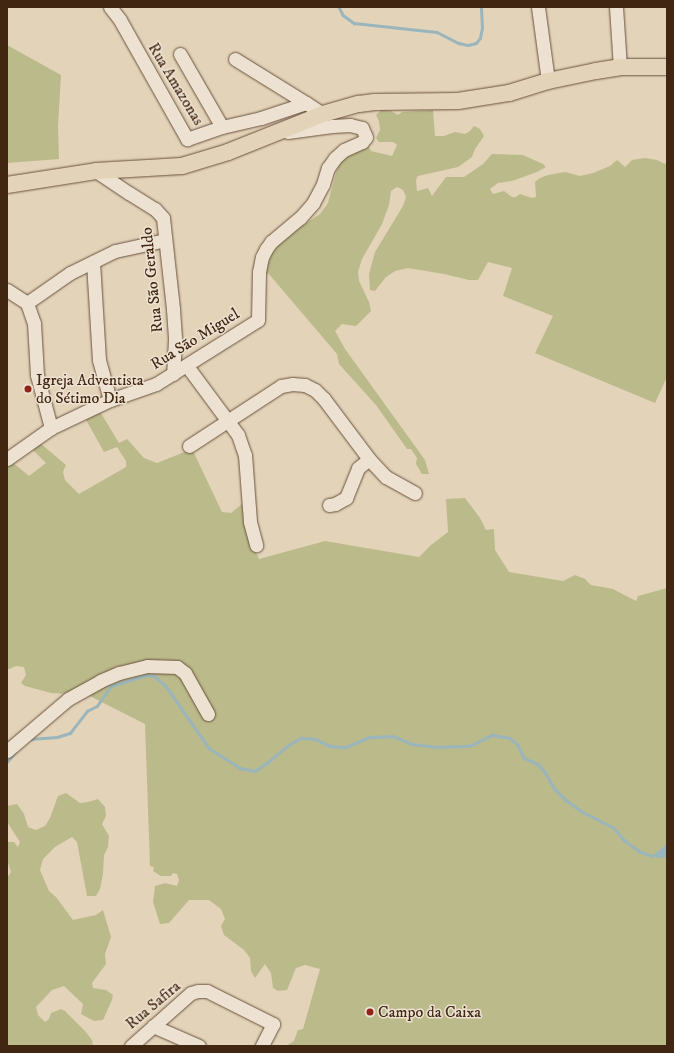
<!DOCTYPE html>
<meta charset="utf-8">
<style>
body{margin:0}
#map{position:relative;width:674px;height:1053px;overflow:hidden;background:#e3d3b9;font-family:"IM FELL DW Pica",serif}
div>[style]{position:absolute}
.green>*{inset:0;background:#bbba8a}
.water>*{inset:0;background:#9ab5bb}
.stream>*{height:2.5px;margin:-1.25px;padding:0 1.25px;transform-origin:1.25px;border-radius:1.25px;background:#9ab5bb}
.roads{filter:drop-shadow(0 0 1px #6a513c) drop-shadow(0 0 1px #6a513c)}
.minor>*{height:13px;margin:-6.5px;padding:0 6.5px;transform-origin:6.5px;border-radius:6.5px;background:#ede2d2}
.major>*{height:16px;margin:-8px;padding:0 8px;transform-origin:8px;border-radius:8px;background:#e3d3b9}
.dots>*{width:11px;height:11px;translate:-50% -50%;box-sizing:border-box;border:2px solid #ede2d2;border-radius:50%}
span{translate:-50% -50%;white-space:nowrap;text-align:center;line-height:1.15;-webkit-text-stroke:3px #ede2d2;paint-order:stroke}
.street-label{font-size:16px;color:#412612}
.poi-label{font-size:16px;color:#412612}
.left{translate:0 -50%;text-align:left}
.frame{position:absolute;inset:0;border:8px solid #412612;pointer-events:none}
</style>
<div id="map">
<div class="green">
<i style="clip-path:polygon(7px 45px,61px 75px,58px 126px,59px 159px,7px 163px)"></i>
<i style="clip-path:polygon(382px 109px,391px 111px,398px 115px,402px 112px,433px 110px,435px 136px,444px 136px,455px 132px,465px 134px,470px 131px,474px 126px,480px 129px,484px 136px,475px 149px,472px 157px,458px 167px,418px 176px,416px 180px,417px 191px,428px 188px,432px 196px,446px 177px,464px 177px,483px 164px,492px 154px,523px 155px,543px 164px,546px 167px,537px 172px,512px 181px,498px 183px,490px 189px,493px 194px,504px 191px,512px 197px,516px 197px,520px 194px,532px 198px,536px 197px,535px 182px,540px 178px,548px 175px,565px 172px,580px 176px,593px 173px,610px 166px,617px 160px,625px 167px,632px 160px,645px 158px,657px 160px,665px 164px,667px 161px,667px 377px,655px 403px,535px 353px,553px 316px,503px 296px,512px 268px,488px 262px,478px 280px,469px 280px,444px 274px,408px 268px,395px 271px,386px 277px,375px 291px,370px 290px,369px 274px,375px 252px,403px 206px,406px 197px,403px 190px,397px 187px,391px 191px,389px 205px,382px 224px,362px 259px,358px 272px,359px 281px,369px 302px,371px 311px,356px 326px,342px 324px,335px 331px,345px 349px,425px 460px,429px 474px,422px 474px,416px 464px,417px 458px,411px 449px,407px 449px,376px 405px,339px 364px,337px 354px,268px 273px,267px 275px,261px 270px,273px 245px,320px 214px,328px 203px,337px 169px,345px 156px,367px 144px,371px 151px,392px 156px,397px 145px,393px 142px,379px 142px,376px 138px,380px 130px,379px 121px,376px 115px)"></i>
<i style="clip-path:polygon(99px 410px,119px 443px,127px 439px,144px 458px,157px 463px,192px 449px,222px 512px,231px 513px,242px 504px,247px 532px,259px 559px,325px 541px,419px 557px,431px 545px,448px 532px,446px 499px,465px 498px,480px 518px,486px 530px,494px 529px,495px 550px,509px 572px,563px 581px,575px 575px,585px 579px,591px 585px,613px 589px,636px 601px,638px 596px,667px 588px,667px 1046px,286px 1046px,294px 1041px,298px 1030px,303px 1029px,320px 969px,305px 965px,296px 968px,287px 990px,278px 991px,273px 988px,271px 973px,265px 964px,255px 978px,251px 971px,250px 958px,244px 950px,224px 935px,221px 926px,225px 919px,221px 909px,209px 900px,189px 900px,169px 923px,160px 924px,153px 902px,155px 886px,165px 883px,177px 886px,179px 880px,177px 874px,173px 873px,171px 876px,161px 876px,153px 871px,154px 867px,150px 866px,145px 724px,76px 689px,69px 694px,51px 693px,25px 686px,21px 683px,26px 675px,24px 667px,16px 666px,7px 670px,7px 467px,12px 462px,29px 476px,46px 463px,32px 449px,40px 443px,66px 465px,63px 472px,65px 480px,79px 494px,126px 467px,126px 461px,117px 447px,104px 452px,85px 418px)"></i>
<i style="clip-path:polygon(66px 793px,80px 803px,88px 802px,98px 799px,105px 807px,106px 816px,102px 824px,109px 836px,108px 847px,104px 855px,103px 874px,100px 889px,96px 896px,87px 896px,77px 842px,72px 837px,55px 847px,43px 859px,40px 870px,49px 891px,56px 897px,73px 920px,96px 915px,103px 910px,111px 937px,105px 954px,106px 964px,92px 983px,93px 988px,106px 990px,113px 995px,112px 1000px,103px 1020px,94px 1021px,81px 1014px,83px 1004px,64px 986px,52px 990px,36px 1007px,38px 1015px,45px 1022px,49px 1019px,51px 1013px,61px 1009px,65px 1011px,85px 1031px,92px 1040px,93px 1046px,7px 1046px,7px 878px,11px 872px,7px 860px,7px 842px,14px 842px,18px 847px,20px 842px,7px 822px,7px 806px,17px 804px,24px 814px,28px 827px,36px 830px,45px 826px,50px 818px,58px 796px)"></i>
</div>
<div class="water">
<i style="clip-path:polygon(667px 844px,667px 857px,659px 858px,652px 856px)"></i>
</div>
<div class="stream">
<i style="left:339px;top:7px;width:9px;rotate:63deg"></i>
<i style="left:343px;top:15px;width:14px;rotate:36deg"></i>
<i style="left:354px;top:23px;width:83px;rotate:6.2deg"></i>
<i style="left:437px;top:32px;width:25px;rotate:27deg"></i>
<i style="left:459px;top:43px;width:9px;rotate:13deg"></i>
<i style="left:468px;top:45px;width:8px;rotate:-14deg"></i>
<i style="left:476px;top:43px;width:6px;rotate:-51deg"></i>
<i style="left:480px;top:38px;width:10px;rotate:-79deg"></i>
<i style="left:482px;top:28px;width:21px;rotate:-93deg"></i>
<i style="left:30px;top:739px;width:27px;rotate:-4deg"></i>
<i style="left:57px;top:737px;width:14px;rotate:-17deg"></i>
<i style="left:70px;top:733px;width:28px;rotate:-52deg"></i>
<i style="left:87px;top:711px;width:11px;rotate:-27deg"></i>
<i style="left:97px;top:706px;width:24px;rotate:-55deg"></i>
<i style="left:111px;top:686px;width:37px;rotate:-17deg"></i>
<i style="left:146px;top:675px;width:8px;rotate:7deg"></i>
<i style="left:154px;top:676px;width:16px;rotate:40deg"></i>
<i style="left:166px;top:686px;width:75px;rotate:55.3deg"></i>
<i style="left:209px;top:748px;width:37px;rotate:33deg"></i>
<i style="left:240px;top:768px;width:15px;rotate:11deg"></i>
<i style="left:255px;top:771px;width:14px;rotate:-34deg"></i>
<i style="left:267px;top:763px;width:26px;rotate:-40deg"></i>
<i style="left:287px;top:746px;width:16px;rotate:-30deg"></i>
<i style="left:301px;top:738px;width:14px;rotate:4deg"></i>
<i style="left:315px;top:739px;width:17px;rotate:25deg"></i>
<i style="left:330px;top:746px;width:16px;rotate:4deg"></i>
<i style="left:346px;top:747px;width:25px;rotate:-23deg"></i>
<i style="left:369px;top:737px;width:24px;rotate:-2deg"></i>
<i style="left:393px;top:736px;width:21px;rotate:23deg"></i>
<i style="left:412px;top:744px;width:25px;rotate:7deg"></i>
<i style="left:437px;top:747px;width:33px;rotate:-2deg"></i>
<i style="left:470px;top:746px;width:25px;rotate:-27deg"></i>
<i style="left:492px;top:735px;width:18px;rotate:9deg"></i>
<i style="left:510px;top:738px;width:11px;rotate:41deg"></i>
<i style="left:518px;top:745px;width:14px;rotate:65deg"></i>
<i style="left:524px;top:758px;width:15px;rotate:23deg"></i>
<i style="left:538px;top:764px;width:11px;rotate:49deg"></i>
<i style="left:545px;top:772px;width:20px;rotate:60deg"></i>
<i style="left:555px;top:789px;width:16px;rotate:45deg"></i>
<i style="left:566px;top:800px;width:19px;rotate:36deg"></i>
<i style="left:581px;top:811px;width:37px;rotate:27deg"></i>
<i style="left:614px;top:828px;width:16px;rotate:50deg"></i>
<i style="left:624px;top:840px;width:19px;rotate:36deg"></i>
<i style="left:639px;top:851px;width:14px;rotate:21deg"></i>
<i style="left:7px;top:762px;width:13px;rotate:-51deg"></i>
</div>
<div class="roads">
<div class="minor">
<i style="left:110px;top:7px;width:16px;rotate:52deg"></i>
<i style="left:120px;top:20px;width:137px;rotate:60.6deg"></i>
<i style="left:187px;top:139px;width:37px;rotate:-19deg"></i>
<i style="left:222px;top:127px;width:40px;rotate:-13deg"></i>
<i style="left:261px;top:118px;width:47px;rotate:-18.4deg"></i>
<i style="left:306px;top:103px;width:20px;rotate:33deg"></i>
<i style="left:538px;top:7px;width:75px;rotate:82.3deg"></i>
<i style="left:616px;top:7px;width:60px;rotate:86.2deg"></i>
<i style="left:180px;top:54px;width:84px;rotate:60.1deg"></i>
<i style="left:235px;top:59px;width:84px;rotate:31.8deg"></i>
<i style="left:96px;top:171px;width:40px;rotate:34deg"></i>
<i style="left:129px;top:193px;width:31px;rotate:32deg"></i>
<i style="left:155px;top:209px;width:12px;rotate:48deg"></i>
<i style="left:163px;top:218px;width:92px;rotate:83.7deg"></i>
<i style="left:173px;top:309px;width:30px;rotate:86deg"></i>
<i style="left:175px;top:339px;width:35px;rotate:93deg"></i>
<i style="left:93px;top:262px;width:98px;rotate:86.5deg"></i>
<i style="left:99px;top:360px;width:41px;rotate:74.6deg"></i>
<i style="left:7px;top:290px;width:24px;rotate:33deg"></i>
<i style="left:27px;top:303px;width:21px;rotate:71deg"></i>
<i style="left:34px;top:323px;width:52px;rotate:86.7deg"></i>
<i style="left:37px;top:375px;width:55px;rotate:75.2deg"></i>
<i style="left:27px;top:303px;width:52px;rotate:-34.9deg"></i>
<i style="left:70px;top:273px;width:50px;rotate:-26.1deg"></i>
<i style="left:115px;top:251px;width:51px;rotate:-12.4deg"></i>
<i style="left:187px;top:366px;width:86px;rotate:53.5deg"></i>
<i style="left:238px;top:435px;width:21px;rotate:71deg"></i>
<i style="left:245px;top:455px;width:67px;rotate:85.7deg"></i>
<i style="left:250px;top:522px;width:24px;rotate:75deg"></i>
<i style="left:189px;top:446px;width:110px;rotate:-33.1deg"></i>
<i style="left:281px;top:386px;width:11px;rotate:-10deg"></i>
<i style="left:292px;top:384px;width:13px;rotate:4deg"></i>
<i style="left:305px;top:385px;width:11px;rotate:27deg"></i>
<i style="left:315px;top:390px;width:13px;rotate:45deg"></i>
<i style="left:324px;top:399px;width:75px;rotate:53.1deg"></i>
<i style="left:369px;top:459px;width:25px;rotate:47deg"></i>
<i style="left:386px;top:477px;width:33px;rotate:29deg"></i>
<i style="left:7px;top:459px;width:54px;rotate:-35.2deg"></i>
<i style="left:51px;top:428px;width:65px;rotate:-25.4deg"></i>
<i style="left:110px;top:400px;width:49px;rotate:-19.2deg"></i>
<i style="left:156px;top:384px;width:120px;rotate:-32.1deg"></i>
<i style="left:258px;top:320px;width:48px;rotate:-88.8deg"></i>
<i style="left:259px;top:272px;width:15px;rotate:-79deg"></i>
<i style="left:262px;top:257px;width:9px;rotate:-63deg"></i>
<i style="left:266px;top:249px;width:9px;rotate:-54deg"></i>
<i style="left:271px;top:242px;width:38px;rotate:-40deg"></i>
<i style="left:300px;top:218px;width:20px;rotate:-49deg"></i>
<i style="left:313px;top:203px;width:21px;rotate:-62deg"></i>
<i style="left:323px;top:184px;width:17px;rotate:-73deg"></i>
<i style="left:328px;top:168px;width:12px;rotate:-55deg"></i>
<i style="left:335px;top:158px;width:12px;rotate:-42deg"></i>
<i style="left:344px;top:150px;width:20px;rotate:-24deg"></i>
<i style="left:362px;top:142px;width:6px;rotate:-51deg"></i>
<i style="left:366px;top:137px;width:10px;rotate:-114deg"></i>
<i style="left:362px;top:128px;width:12px;rotate:-166deg"></i>
<i style="left:350px;top:125px;width:18px;rotate:177deg"></i>
<i style="left:332px;top:126px;width:45px;rotate:172.4deg"></i>
<i style="left:329px;top:505px;width:6px;rotate:-9deg"></i>
<i style="left:335px;top:504px;width:13px;rotate:-29deg"></i>
<i style="left:346px;top:498px;width:32px;rotate:-68deg"></i>
<i style="left:358px;top:468px;width:14px;rotate:-39deg"></i>
<i style="left:7px;top:751px;width:80px;rotate:-40.4deg"></i>
<i style="left:68px;top:699px;width:37px;rotate:-29deg"></i>
<i style="left:100px;top:681px;width:21px;rotate:-23deg"></i>
<i style="left:119px;top:673px;width:29px;rotate:-14deg"></i>
<i style="left:147px;top:666px;width:30px;rotate:2deg"></i>
<i style="left:177px;top:667px;width:10px;rotate:37deg"></i>
<i style="left:185px;top:673px;width:47px;rotate:60.7deg"></i>
<i style="left:153px;top:1026px;width:50px;rotate:23.5deg"></i>
<i style="left:131px;top:1046px;width:80px;rotate:-41.5deg"></i>
<i style="left:191px;top:993px;width:7px;rotate:-16deg"></i>
<i style="left:198px;top:991px;width:9px"></i>
<i style="left:207px;top:991px;width:74px;rotate:26.6deg"></i>
<i style="left:273px;top:1024px;width:25px;rotate:117deg"></i>
</div>
<div class="major">
<i style="left:7px;top:185px;width:90px;rotate:-8.9deg"></i>
<i style="left:96px;top:171px;width:86px;rotate:-3.3deg"></i>
<i style="left:182px;top:166px;width:48px;rotate:-16.9deg"></i>
<i style="left:228px;top:152px;width:102px;rotate:-21.8deg"></i>
<i style="left:323px;top:114px;width:37px;rotate:-16deg"></i>
<i style="left:359px;top:104px;width:16px;rotate:-7deg"></i>
<i style="left:375px;top:102px;width:83px;rotate:-0.7deg"></i>
<i style="left:458px;top:101px;width:52px;rotate:-8.9deg"></i>
<i style="left:509px;top:93px;width:41px;rotate:-17.1deg"></i>
<i style="left:548px;top:81px;width:49px;rotate:-11.8deg"></i>
<i style="left:596px;top:71px;width:24px;rotate:-9deg"></i>
<i style="left:620px;top:67px;width:47px"></i>
</div>
</div>
<div class="dots">
<i style="left:28px;top:389px;background:#8f2418"></i>
<i style="left:370px;top:1012px;background:#8f2418"></i>
</div>
<div class="street-label">
<span style="left:176px;top:84px;rotate:59deg">Rua Amazonas</span>
<span style="left:152px;top:280px;rotate:-96deg">Rua São Geraldo</span>
<span style="left:195px;top:339px;rotate:-32deg">Rua São Miguel</span>
<span style="left:153px;top:1005px;rotate:-40deg">Rua Safira</span>
</div>
<div class="poi-label">
<span class="left" style="left:36px;top:389px">Igreja Adventista<br>do Sétimo Dia</span>
<span class="left" style="left:378px;top:1012px">Campo da Caixa</span>
</div>
<div class="frame"></div>
</div>
